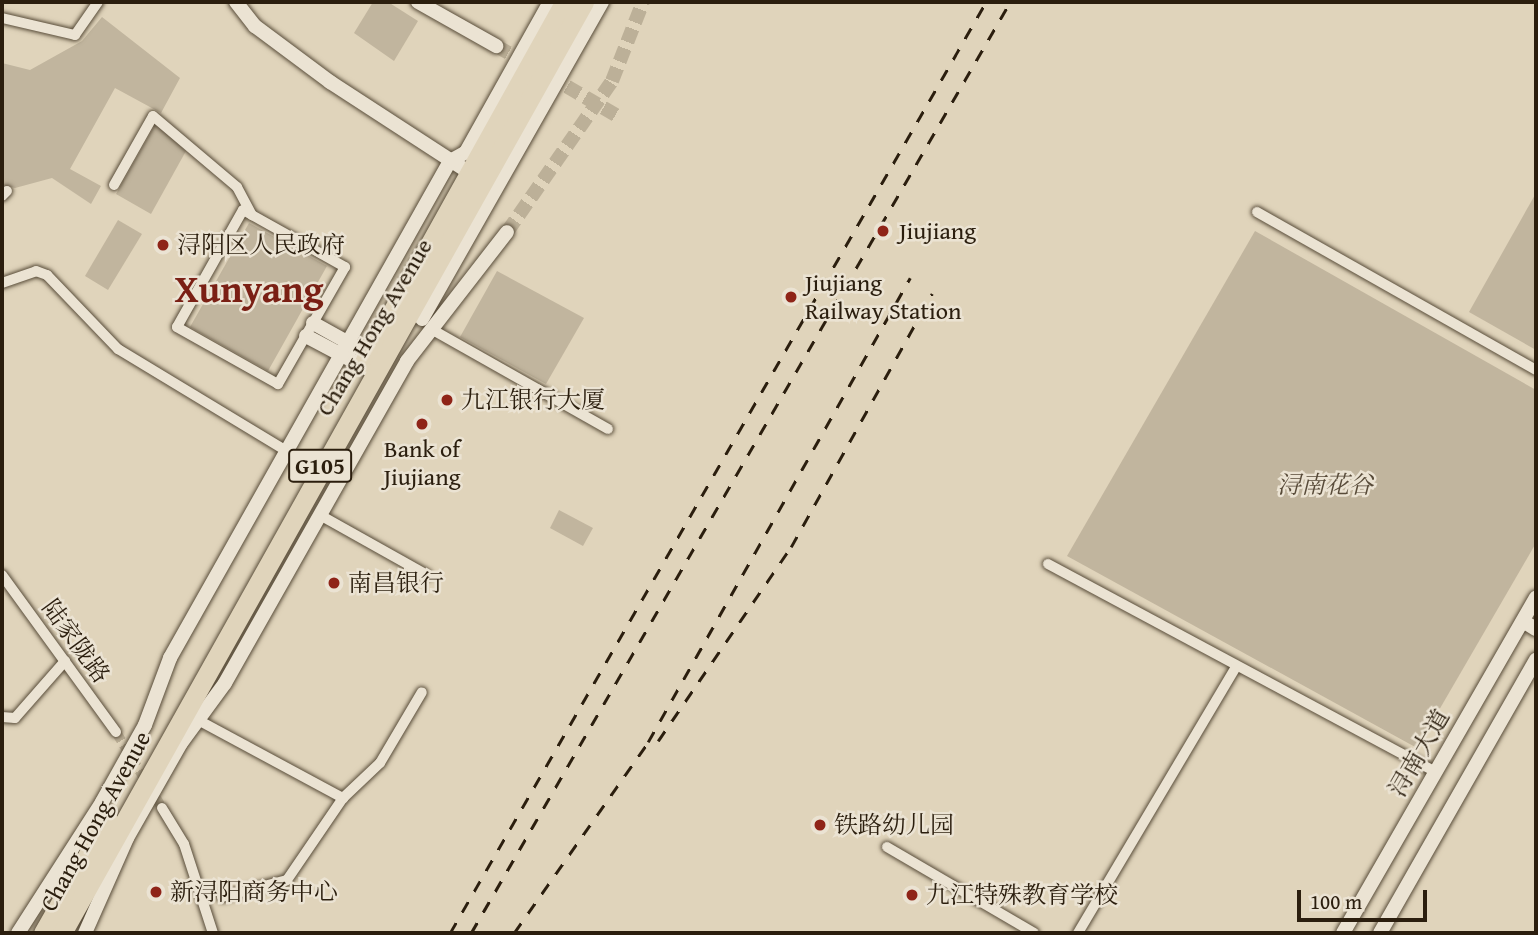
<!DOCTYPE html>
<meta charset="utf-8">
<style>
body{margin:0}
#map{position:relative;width:1538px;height:935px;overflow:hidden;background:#e0d4bb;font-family:"Gentium Book Plus","Noto Serif SC",serif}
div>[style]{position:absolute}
.green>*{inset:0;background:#c1b59e}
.street-tunnel>*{height:10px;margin-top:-5px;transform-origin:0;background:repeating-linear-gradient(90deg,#bcb098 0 10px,transparent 0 15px)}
.secondary-tunnel>*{height:14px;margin-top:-7px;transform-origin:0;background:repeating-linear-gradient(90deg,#bcb098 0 14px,transparent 0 21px)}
.roads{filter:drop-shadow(0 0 2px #584c39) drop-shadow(0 0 2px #584c39)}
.street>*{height:10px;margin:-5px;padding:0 5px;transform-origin:5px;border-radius:5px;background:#ebe3d3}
.secondary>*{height:14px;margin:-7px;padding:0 7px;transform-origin:7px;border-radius:7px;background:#ebe3d3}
.highway>*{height:19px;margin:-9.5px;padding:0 9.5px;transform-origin:9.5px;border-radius:9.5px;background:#e0d4bb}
.rail>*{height:2.5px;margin-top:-1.25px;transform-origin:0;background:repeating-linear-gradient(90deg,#2b1e0e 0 12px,transparent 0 24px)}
.dots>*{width:19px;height:19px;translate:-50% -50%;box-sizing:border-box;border:4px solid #ebe3d3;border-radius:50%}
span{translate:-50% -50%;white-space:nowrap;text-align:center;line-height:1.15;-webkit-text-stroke:5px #ebe3d3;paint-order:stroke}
.shield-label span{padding:2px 5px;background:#ebe3d3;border:2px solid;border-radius:5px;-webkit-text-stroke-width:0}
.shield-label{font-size:23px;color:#2b1e0e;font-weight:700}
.poi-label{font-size:24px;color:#2b1e0e}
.left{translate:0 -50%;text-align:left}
.street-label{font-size:24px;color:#2b1e0e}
.park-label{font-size:24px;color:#584b39;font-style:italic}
.town-label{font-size:38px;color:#7a1f14;font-weight:700}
.frame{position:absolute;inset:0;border:4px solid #2b1e0e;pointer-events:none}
.scale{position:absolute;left:1297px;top:890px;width:130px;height:32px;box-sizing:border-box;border:4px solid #2b1e0e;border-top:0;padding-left:9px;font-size:21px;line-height:24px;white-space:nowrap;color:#2b1e0e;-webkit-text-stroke:5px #ebe3d3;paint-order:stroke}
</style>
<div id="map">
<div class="green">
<i style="clip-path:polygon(373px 2px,388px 2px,418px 21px,394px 61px,354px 33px)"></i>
<i style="clip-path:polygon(102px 17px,180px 78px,161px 113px,115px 88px,70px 169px,101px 186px,91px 204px,52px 178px,15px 188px,2px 185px,2px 63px,30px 70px,82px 41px)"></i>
<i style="clip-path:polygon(156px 123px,186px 151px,151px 214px,116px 194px)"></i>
<i style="clip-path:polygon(1536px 193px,1536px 350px,1469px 312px)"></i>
<i style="clip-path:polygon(118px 220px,142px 234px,108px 290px,85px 276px)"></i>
<i style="clip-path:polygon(249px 223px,327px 266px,268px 371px,190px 327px)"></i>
<i style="clip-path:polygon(1255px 231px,1536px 390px,1536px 543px,1417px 748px,1067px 556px)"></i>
<i style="clip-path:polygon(497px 271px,584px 318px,546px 384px,460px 337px)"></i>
<i style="clip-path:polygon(559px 510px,593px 528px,583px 546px,550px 528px)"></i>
</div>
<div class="street-tunnel">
<i style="left:116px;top:732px;width:89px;rotate:58.8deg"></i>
</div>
<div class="secondary-tunnel">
<i style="left:496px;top:46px;width:38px;rotate:29deg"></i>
<i style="left:549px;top:76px;width:83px;rotate:30.3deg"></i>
<i style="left:507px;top:232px;width:184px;rotate:-55.2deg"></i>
<i style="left:612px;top:81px;width:85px;rotate:-68.6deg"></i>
</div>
<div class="roads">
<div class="street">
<i style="left:2px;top:18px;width:75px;rotate:13.1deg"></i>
<i style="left:75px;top:35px;width:40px;rotate:-55.1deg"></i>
<i style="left:114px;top:185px;width:79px;rotate:-60.5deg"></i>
<i style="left:153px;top:116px;width:110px;rotate:40.2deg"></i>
<i style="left:237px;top:187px;width:32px;rotate:62deg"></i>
<i style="left:2px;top:196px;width:7px;rotate:-45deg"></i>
<i style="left:243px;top:210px;width:117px;rotate:29.2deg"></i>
<i style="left:345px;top:267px;width:135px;rotate:119.8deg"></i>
<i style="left:278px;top:384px;width:116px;rotate:-150.6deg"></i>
<i style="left:177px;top:327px;width:134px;rotate:-60.6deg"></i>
<i style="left:1257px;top:212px;width:321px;rotate:29.5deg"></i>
<i style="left:2px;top:283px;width:36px;rotate:-19deg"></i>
<i style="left:36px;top:271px;width:12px;rotate:20deg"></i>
<i style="left:47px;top:275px;width:103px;rotate:46.2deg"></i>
<i style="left:118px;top:349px;width:199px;rotate:31.2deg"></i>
<i style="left:433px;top:330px;width:201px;rotate:29.5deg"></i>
<i style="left:320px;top:515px;width:123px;rotate:29.3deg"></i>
<i style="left:1048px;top:564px;width:438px;rotate:28.2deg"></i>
<i style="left:2px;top:575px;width:194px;rotate:54deg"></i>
<i style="left:2px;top:717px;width:13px;rotate:4deg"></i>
<i style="left:15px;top:718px;width:76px;rotate:-48.7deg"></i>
<i style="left:198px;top:720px;width:165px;rotate:28.3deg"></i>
<i style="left:162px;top:808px;width:42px;rotate:58.6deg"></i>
<i style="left:184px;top:844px;width:94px;rotate:72deg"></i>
<i style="left:887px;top:847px;width:170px;rotate:30.3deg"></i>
<i style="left:222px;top:897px;width:67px;rotate:-14.7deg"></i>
<i style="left:287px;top:880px;width:99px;rotate:-55.7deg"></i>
<i style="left:343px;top:798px;width:51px;rotate:-43.4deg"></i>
<i style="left:380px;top:763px;width:82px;rotate:-59.4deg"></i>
<i style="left:1078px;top:933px;width:309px;rotate:-59.3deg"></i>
</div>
<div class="secondary">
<i style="left:236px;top:2px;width:31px;rotate:52deg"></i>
<i style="left:255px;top:26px;width:94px;rotate:36.7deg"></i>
<i style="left:330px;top:82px;width:163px;rotate:33deg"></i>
<i style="left:418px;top:2px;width:90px;rotate:29.4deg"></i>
<i style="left:422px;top:319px;width:365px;rotate:-60.4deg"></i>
<i style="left:313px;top:323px;width:70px;rotate:29.1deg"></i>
<i style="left:306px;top:336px;width:72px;rotate:28deg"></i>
<i style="left:1523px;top:621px;width:15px;rotate:32deg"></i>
<i style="left:18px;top:933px;width:156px;rotate:-57.3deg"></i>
<i style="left:102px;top:802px;width:88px;rotate:-60.8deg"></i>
<i style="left:145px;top:725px;width:72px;rotate:-69.5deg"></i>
<i style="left:170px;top:658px;width:570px;rotate:-60.6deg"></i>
<i style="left:450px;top:161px;width:18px;rotate:-29deg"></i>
<i style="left:466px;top:152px;width:172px;rotate:-60.8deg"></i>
<i style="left:85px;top:933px;width:104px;rotate:-66.1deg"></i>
<i style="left:127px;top:838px;width:109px;rotate:-60.4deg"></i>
<i style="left:181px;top:743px;width:74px;rotate:-53.7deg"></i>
<i style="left:225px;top:683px;width:370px;rotate:-60.5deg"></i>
<i style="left:407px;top:361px;width:163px;rotate:-52.2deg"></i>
<i style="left:1343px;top:933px;width:387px;rotate:-60.1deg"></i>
<i style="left:1380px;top:933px;width:315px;rotate:-60.3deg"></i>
</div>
<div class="highway">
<i style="left:364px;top:362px;width:412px;rotate:-60.9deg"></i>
<i style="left:43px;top:933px;width:131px;rotate:-60.3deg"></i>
<i style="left:62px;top:933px;width:1067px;rotate:-60.72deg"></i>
</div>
</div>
<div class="rail">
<i style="left:658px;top:741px;width:235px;rotate:-55.6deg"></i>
<i style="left:791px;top:547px;width:290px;rotate:-60.9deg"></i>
<i style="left:450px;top:933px;width:1074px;rotate:-60.07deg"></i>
<i style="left:471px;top:933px;width:1076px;rotate:-59.93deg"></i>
<i style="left:514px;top:933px;width:233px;rotate:-54.9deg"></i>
<i style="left:648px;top:742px;width:533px;rotate:-60.55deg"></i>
</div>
<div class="dots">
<i style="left:883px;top:231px;background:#8f2418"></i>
<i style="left:163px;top:245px;background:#8f2418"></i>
<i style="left:791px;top:297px;background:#8f2418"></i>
<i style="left:447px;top:400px;background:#8f2418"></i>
<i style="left:422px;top:424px;background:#8f2418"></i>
<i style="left:334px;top:583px;background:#8f2418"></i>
<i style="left:820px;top:825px;background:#8f2418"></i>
<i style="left:156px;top:892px;background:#8f2418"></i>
<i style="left:912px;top:895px;background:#8f2418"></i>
</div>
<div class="shield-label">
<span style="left:320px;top:466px">G105</span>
</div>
<div class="poi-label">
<span class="left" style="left:899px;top:231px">Jiujiang</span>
<span class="left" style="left:177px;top:245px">浔阳区人民政府</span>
<span class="left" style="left:805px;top:297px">Jiujiang<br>Railway Station</span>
<span class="left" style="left:461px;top:400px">九江银行大厦</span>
<span style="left:422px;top:463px">Bank of<br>Jiujiang</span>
<span class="left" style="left:348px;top:583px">南昌银行</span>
<span class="left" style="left:834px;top:825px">铁路幼儿园</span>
<span class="left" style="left:170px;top:892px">新浔阳商务中心</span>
<span class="left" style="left:926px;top:895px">九江特殊教育学校</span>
</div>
<div class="street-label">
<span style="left:374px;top:327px;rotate:-59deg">Chang Hong Avenue</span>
<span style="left:76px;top:641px;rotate:54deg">陆家陇路</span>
<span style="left:1419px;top:753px;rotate:-60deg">浔南大道</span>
<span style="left:95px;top:821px;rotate:-61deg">Chang Hong Avenue</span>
</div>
<div class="park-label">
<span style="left:1325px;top:485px">浔南花谷</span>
</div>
<div class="town-label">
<span style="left:249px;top:289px">Xunyang</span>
</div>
<div class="frame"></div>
<div class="scale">100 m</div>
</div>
